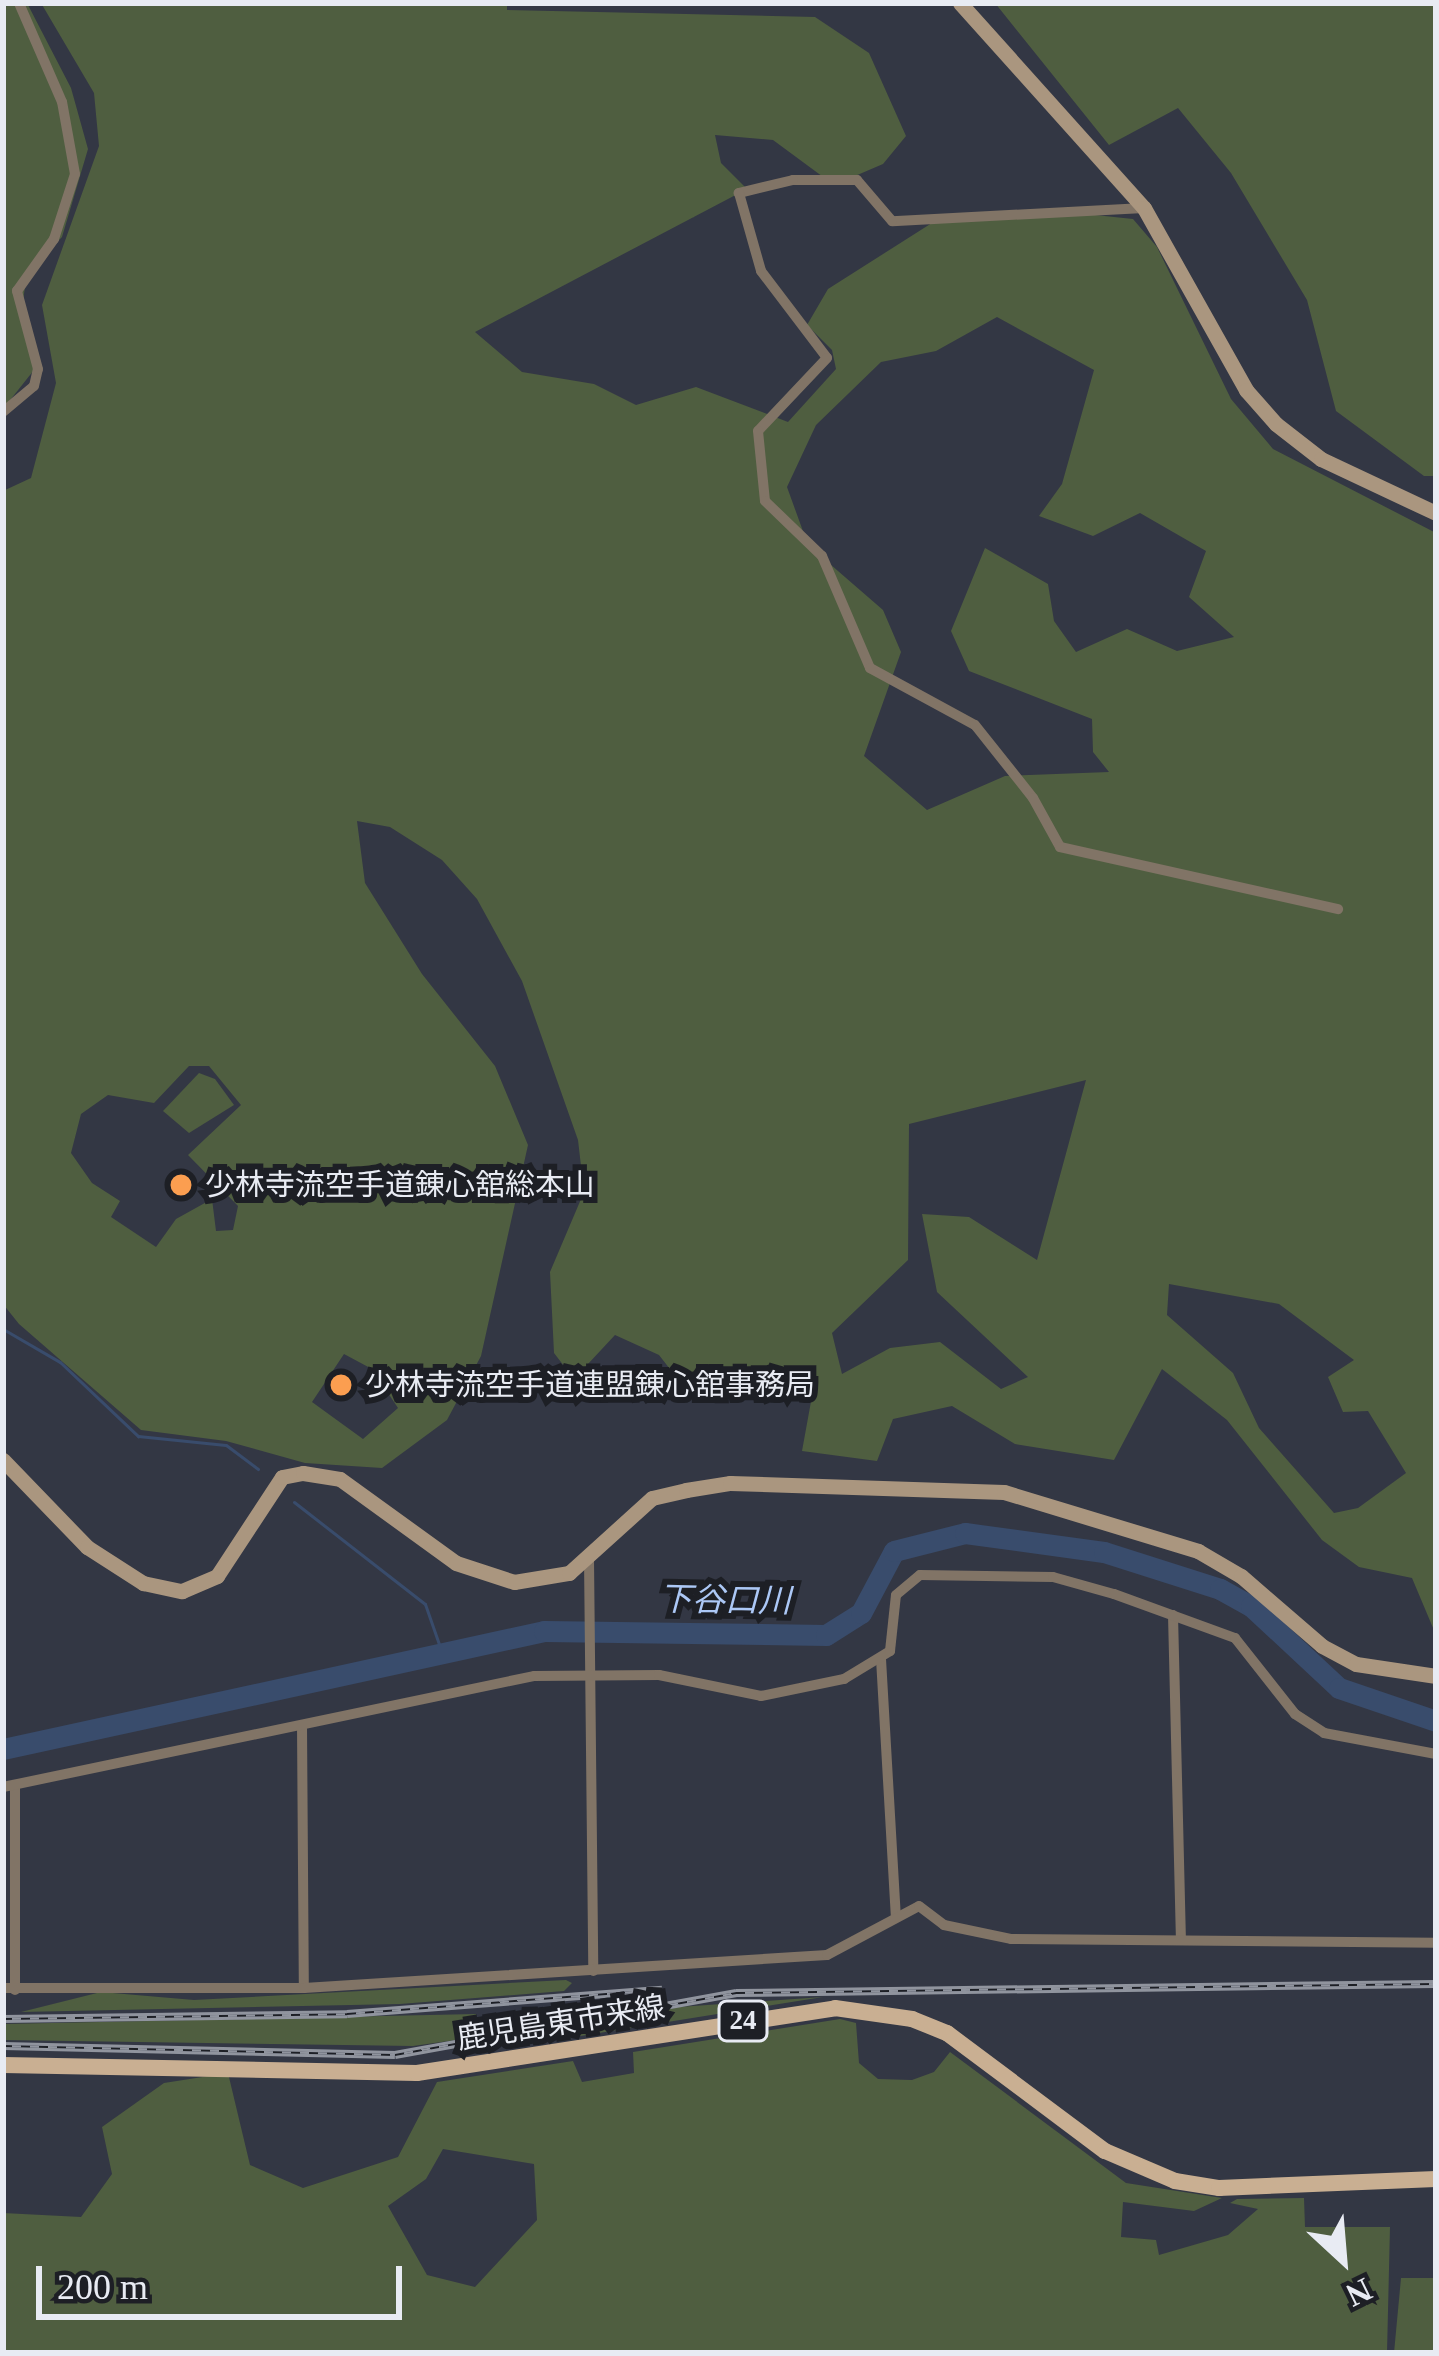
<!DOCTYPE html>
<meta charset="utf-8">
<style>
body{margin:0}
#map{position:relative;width:1439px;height:2356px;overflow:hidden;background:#333744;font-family:"Times New Roman","Noto Sans JP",serif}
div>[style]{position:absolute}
.green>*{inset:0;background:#4f5e40}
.stream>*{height:3px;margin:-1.5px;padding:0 1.5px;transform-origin:1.5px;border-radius:1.5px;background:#394c6c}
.river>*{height:21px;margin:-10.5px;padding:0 10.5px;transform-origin:10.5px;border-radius:10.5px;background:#394c6c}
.street>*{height:10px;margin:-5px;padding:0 5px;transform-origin:5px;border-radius:5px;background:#817466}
.secondary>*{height:15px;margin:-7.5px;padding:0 7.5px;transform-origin:7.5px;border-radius:7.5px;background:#aa967f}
.primary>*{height:16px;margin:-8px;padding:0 8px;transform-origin:8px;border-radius:8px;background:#c9af92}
.rail>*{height:8px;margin-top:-4px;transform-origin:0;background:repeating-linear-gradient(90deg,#1d1f25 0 9px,#90949e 0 18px);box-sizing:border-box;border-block:3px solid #90949e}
.dots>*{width:33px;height:33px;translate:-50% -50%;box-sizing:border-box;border:6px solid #1d1f25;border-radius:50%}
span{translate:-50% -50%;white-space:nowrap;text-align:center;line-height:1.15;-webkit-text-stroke:12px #1d1f25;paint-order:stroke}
.shield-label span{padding:3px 9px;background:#1d1f25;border:3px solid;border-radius:9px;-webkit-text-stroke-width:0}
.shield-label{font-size:27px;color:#e8ebf3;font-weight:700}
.poi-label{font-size:30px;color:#e8ebf3}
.left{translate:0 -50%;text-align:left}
.street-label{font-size:30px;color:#e8ebf3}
.water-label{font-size:33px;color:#acc8f6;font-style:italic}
.frame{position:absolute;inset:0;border:6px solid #e8ebf3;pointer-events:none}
.north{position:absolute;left:1283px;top:2200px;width:120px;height:120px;-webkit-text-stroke:9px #1d1f25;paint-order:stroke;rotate:154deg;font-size:33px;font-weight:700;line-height:48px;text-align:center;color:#e8ebf3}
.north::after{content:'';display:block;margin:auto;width:42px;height:54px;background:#e8ebf3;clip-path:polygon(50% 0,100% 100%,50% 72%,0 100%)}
.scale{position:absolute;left:36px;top:2266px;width:366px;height:54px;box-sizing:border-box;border:6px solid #e8ebf3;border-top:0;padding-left:15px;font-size:36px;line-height:42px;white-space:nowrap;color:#e8ebf3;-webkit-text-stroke:9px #1d1f25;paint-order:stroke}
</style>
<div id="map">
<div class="green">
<i style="clip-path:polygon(3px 3px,27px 3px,71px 88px,88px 149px,62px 237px,27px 273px,23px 301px,34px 370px,3px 409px)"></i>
<i style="clip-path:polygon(evenodd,41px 3px,507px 3px,507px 10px,815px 17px,869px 53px,906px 136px,883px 164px,834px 185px,773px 140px,715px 135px,721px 163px,747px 189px,475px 332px,522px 372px,594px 384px,636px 405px,696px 387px,788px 422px,836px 369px,832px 350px,807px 325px,828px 289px,935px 221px,1048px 210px,1133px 219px,1157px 247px,1231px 399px,1273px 449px,1436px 533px,1436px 1635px,1412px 1578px,1359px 1567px,1322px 1540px,1227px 1420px,1162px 1369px,1114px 1460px,1015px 1444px,952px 1406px,893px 1419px,877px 1461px,802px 1451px,812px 1396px,790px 1386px,730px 1398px,687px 1391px,659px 1355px,615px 1335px,574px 1379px,554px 1353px,550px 1272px,584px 1192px,578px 1140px,522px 981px,477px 899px,442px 860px,390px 827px,357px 821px,365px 883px,422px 974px,495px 1066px,528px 1145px,481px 1356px,447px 1420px,382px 1468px,305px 1463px,226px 1441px,141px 1430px,19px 1324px,3px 1304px,3px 491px,31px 478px,56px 383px,42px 305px,99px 146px,94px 93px,41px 3px,997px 317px,1094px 370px,1062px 484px,1039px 516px,1093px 536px,1140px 513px,1206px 551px,1189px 597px,1234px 637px,1177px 651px,1127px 629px,1076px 652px,1054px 621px,1048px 584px,985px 548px,951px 631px,969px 671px,1092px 719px,1093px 752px,1109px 772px,1005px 776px,927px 810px,864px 756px,901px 652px,883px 610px,808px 545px,787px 487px,816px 425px,881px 362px,936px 351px,997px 317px,41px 3px,189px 1066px,209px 1066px,241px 1105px,188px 1155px,238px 1206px,233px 1230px,216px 1231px,212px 1199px,176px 1219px,156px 1247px,111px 1217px,120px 1201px,92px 1183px,71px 1153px,81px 1114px,108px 1095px,154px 1103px,189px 1066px,41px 3px,1086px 1080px,1037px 1260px,969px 1217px,922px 1214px,937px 1292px,1028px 1377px,1001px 1389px,940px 1342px,890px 1348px,842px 1374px,832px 1333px,908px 1260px,909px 1124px,1086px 1080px,41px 3px,1169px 1284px,1279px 1304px,1354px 1360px,1328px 1377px,1343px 1412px,1368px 1411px,1406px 1473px,1358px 1508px,1334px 1513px,1259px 1428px,1233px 1373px,1167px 1315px,1169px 1284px,41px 3px,344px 1354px,372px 1369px,398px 1408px,363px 1439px,312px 1402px,344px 1354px)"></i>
<i style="clip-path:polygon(995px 3px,1436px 3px,1436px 476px,1424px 476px,1336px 411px,1307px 300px,1231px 173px,1178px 108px,1109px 145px)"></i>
<i style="clip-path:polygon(199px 1073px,215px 1079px,234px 1105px,189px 1133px,163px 1111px)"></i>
<i style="clip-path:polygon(566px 1980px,572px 1983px,564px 1991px,400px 2004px,21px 2012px,101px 1992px,194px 2000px)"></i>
<i style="clip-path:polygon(823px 1997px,568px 2038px,566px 2033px,679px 2007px)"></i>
<i style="clip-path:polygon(476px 2014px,477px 2037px,413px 2046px,3px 2040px,3px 2024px)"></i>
<i style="clip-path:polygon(evenodd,840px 2019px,856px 2023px,859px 2063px,878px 2079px,912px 2080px,934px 2072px,950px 2052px,1126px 2183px,1222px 2198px,1194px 2211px,1123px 2202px,1121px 2237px,1156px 2240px,1159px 2255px,1228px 2235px,1258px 2209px,1230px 2203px,1237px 2199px,1304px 2198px,1305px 2227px,1390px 2227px,1387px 2353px,3px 2353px,3px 2213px,81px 2217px,112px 2174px,102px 2127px,164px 2083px,228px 2073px,250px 2165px,303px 2188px,398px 2157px,437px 2082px,573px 2061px,582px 2082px,634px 2073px,633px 2052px,840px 2019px,443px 2149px,534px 2164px,537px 2220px,475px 2287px,427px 2275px,388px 2206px,426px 2179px,443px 2149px)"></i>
<i style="clip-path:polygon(1401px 2278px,1436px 2278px,1436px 2353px,1394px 2353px)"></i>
</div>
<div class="stream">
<i style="left:3px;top:1329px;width:66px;rotate:30.1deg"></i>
<i style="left:60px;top:1362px;width:108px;rotate:43.5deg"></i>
<i style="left:138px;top:1436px;width:88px;rotate:5.8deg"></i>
<i style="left:226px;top:1445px;width:40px;rotate:37deg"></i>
<i style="left:294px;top:1502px;width:166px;rotate:37.9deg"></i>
<i style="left:425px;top:1604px;width:49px;rotate:70.8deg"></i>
</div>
<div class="river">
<i style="left:3px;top:1749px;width:554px;rotate:-12.3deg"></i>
<i style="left:544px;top:1631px;width:282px;rotate:0.8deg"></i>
<i style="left:826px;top:1635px;width:41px;rotate:-32.2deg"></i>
<i style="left:861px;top:1613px;width:70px;rotate:-62deg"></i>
<i style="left:894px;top:1551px;width:73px;rotate:-14.2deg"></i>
<i style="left:965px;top:1533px;width:140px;rotate:7.8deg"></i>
<i style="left:1104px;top:1552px;width:122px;rotate:17.7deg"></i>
<i style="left:1220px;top:1589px;width:35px;rotate:29deg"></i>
<i style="left:1251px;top:1606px;width:120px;rotate:43deg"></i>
<i style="left:1339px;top:1688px;width:102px;rotate:18.8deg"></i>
</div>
<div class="street">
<i style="left:1144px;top:208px;width:252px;rotate:177deg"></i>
<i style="left:892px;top:221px;width:54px;rotate:-130.5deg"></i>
<i style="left:857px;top:180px;width:64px;rotate:180deg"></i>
<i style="left:793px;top:180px;width:56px;rotate:166.5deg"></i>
<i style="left:739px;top:193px;width:81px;rotate:74.2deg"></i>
<i style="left:761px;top:271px;width:109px;rotate:52.8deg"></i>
<i style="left:827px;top:358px;width:100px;rotate:133.4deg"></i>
<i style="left:758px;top:431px;width:70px;rotate:84.3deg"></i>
<i style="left:765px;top:501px;width:79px;rotate:44deg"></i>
<i style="left:822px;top:556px;width:122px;rotate:66.8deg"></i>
<i style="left:870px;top:668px;width:119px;rotate:28.5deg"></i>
<i style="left:975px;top:725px;width:93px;rotate:51.5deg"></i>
<i style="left:1033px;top:798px;width:56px;rotate:61.1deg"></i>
<i style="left:1060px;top:847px;width:285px;rotate:12.6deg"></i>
<i style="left:3px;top:412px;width:40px;rotate:-40deg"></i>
<i style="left:34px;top:386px;width:17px;rotate:-77deg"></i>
<i style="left:38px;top:369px;width:81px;rotate:-105.1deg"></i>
<i style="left:17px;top:291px;width:64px;rotate:-54.6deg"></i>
<i style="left:54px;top:239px;width:68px;rotate:-72.1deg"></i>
<i style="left:75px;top:174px;width:73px;rotate:-100.2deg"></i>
<i style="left:62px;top:102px;width:108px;rotate:-113.5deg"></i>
<i style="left:589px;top:1559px;width:412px;rotate:89.4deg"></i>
<i style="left:1173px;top:1615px;width:325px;rotate:88.6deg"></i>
<i style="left:881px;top:1659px;width:258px;rotate:86.7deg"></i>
<i style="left:302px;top:1725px;width:263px;rotate:89.6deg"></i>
<i style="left:15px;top:1785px;width:205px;rotate:90deg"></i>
<i style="left:3px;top:1787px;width:542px;rotate:-11.81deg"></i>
<i style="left:534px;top:1676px;width:125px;rotate:-0.5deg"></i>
<i style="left:659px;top:1675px;width:104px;rotate:11.6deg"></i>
<i style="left:761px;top:1696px;width:85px;rotate:-11.6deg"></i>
<i style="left:844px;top:1679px;width:54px;rotate:-31.3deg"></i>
<i style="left:890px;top:1651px;width:56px;rotate:-83.9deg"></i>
<i style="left:896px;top:1595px;width:31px;rotate:-40deg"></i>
<i style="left:920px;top:1575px;width:133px;rotate:0.9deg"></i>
<i style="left:1053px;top:1577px;width:63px;rotate:15.6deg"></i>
<i style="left:1114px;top:1594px;width:129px;rotate:20deg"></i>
<i style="left:1235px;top:1638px;width:97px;rotate:51.7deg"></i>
<i style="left:1295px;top:1714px;width:35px;rotate:33deg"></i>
<i style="left:1324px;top:1733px;width:114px;rotate:10.6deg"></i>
<i style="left:3px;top:1988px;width:301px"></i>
<i style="left:304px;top:1988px;width:524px;rotate:-3.61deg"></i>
<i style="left:827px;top:1955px;width:104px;rotate:-28deg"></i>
<i style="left:919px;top:1906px;width:31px;rotate:37deg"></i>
<i style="left:944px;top:1925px;width:68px;rotate:11.8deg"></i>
<i style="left:1011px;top:1939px;width:425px;rotate:0.5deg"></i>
</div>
<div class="secondary">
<i style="left:960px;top:3px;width:275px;rotate:48.1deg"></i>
<i style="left:1144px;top:208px;width:209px;rotate:60.7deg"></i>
<i style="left:1246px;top:390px;width:45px;rotate:48.6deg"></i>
<i style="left:1276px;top:424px;width:57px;rotate:37.9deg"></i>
<i style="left:1321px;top:459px;width:127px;rotate:25.2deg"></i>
<i style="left:3px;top:1460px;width:121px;rotate:46deg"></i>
<i style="left:87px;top:1547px;width:67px;rotate:32.7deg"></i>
<i style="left:143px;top:1583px;width:40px;rotate:12deg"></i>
<i style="left:182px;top:1591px;width:38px;rotate:-23deg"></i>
<i style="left:217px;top:1576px;width:118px;rotate:-56.7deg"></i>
<i style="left:282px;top:1477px;width:21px;rotate:-11deg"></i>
<i style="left:303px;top:1473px;width:37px;rotate:9deg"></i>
<i style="left:340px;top:1479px;width:143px;rotate:35.9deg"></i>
<i style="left:456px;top:1563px;width:61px;rotate:18.1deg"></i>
<i style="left:514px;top:1582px;width:56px;rotate:-9.3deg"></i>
<i style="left:569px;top:1573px;width:112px;rotate:-42.1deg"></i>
<i style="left:652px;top:1498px;width:35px;rotate:-13deg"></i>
<i style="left:686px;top:1490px;width:45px;rotate:-9deg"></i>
<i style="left:730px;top:1483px;width:274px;rotate:1.9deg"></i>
<i style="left:1004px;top:1492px;width:203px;rotate:16.9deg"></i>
<i style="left:1198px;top:1551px;width:50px;rotate:30.2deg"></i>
<i style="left:1241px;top:1576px;width:107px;rotate:40.8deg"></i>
<i style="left:1322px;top:1646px;width:38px;rotate:28deg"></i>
<i style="left:1356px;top:1664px;width:81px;rotate:8.5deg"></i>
</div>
<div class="primary">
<i style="left:3px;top:2065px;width:414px;rotate:1.1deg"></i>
<i style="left:417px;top:2073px;width:423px;rotate:-8.8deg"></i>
<i style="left:835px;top:2008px;width:78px;rotate:8.1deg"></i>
<i style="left:912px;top:2019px;width:38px;rotate:22deg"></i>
<i style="left:947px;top:2033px;width:197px;rotate:36.8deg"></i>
<i style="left:1105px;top:2151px;width:76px;rotate:23.2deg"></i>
<i style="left:1175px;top:2181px;width:45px;rotate:9deg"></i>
<i style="left:1219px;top:2188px;width:217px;rotate:-2.4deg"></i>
</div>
<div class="rail">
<i style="left:3px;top:2019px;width:344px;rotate:-0.8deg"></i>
<i style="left:347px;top:2014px;width:316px;rotate:-4.4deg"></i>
<i style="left:3px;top:2046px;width:392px;rotate:1.3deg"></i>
<i style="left:395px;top:2055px;width:347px;rotate:-10.3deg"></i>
<i style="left:736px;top:1993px;width:700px;rotate:-0.74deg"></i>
</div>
<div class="dots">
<i style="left:181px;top:1185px;background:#fb9e50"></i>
<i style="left:341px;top:1385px;background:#fb9e50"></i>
</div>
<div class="shield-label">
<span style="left:743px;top:2021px">24</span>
</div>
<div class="poi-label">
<span class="left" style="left:205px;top:1185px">少林寺流空手道錬心舘総本山</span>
<span class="left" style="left:365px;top:1385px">少林寺流空手道連盟錬心舘事務局</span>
</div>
<div class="street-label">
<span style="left:561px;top:2023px;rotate:-9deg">鹿児島東市来線</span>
</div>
<div class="water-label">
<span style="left:725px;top:1601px;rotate:1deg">下谷口川</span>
</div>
<div class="frame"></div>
<div class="north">N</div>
<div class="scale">200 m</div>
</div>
